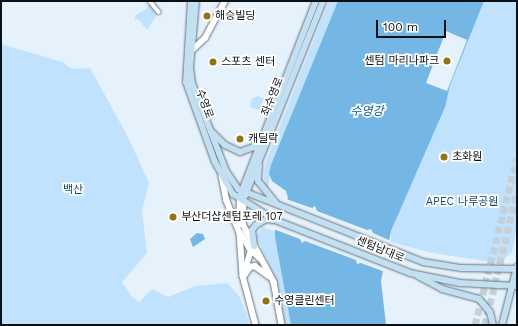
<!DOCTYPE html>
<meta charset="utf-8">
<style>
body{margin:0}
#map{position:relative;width:518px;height:326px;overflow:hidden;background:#e6f2fb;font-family:"Work Sans","Noto Sans KR",sans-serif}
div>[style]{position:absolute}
.green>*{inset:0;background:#c0e2fc}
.water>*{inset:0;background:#74b6e4}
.pier>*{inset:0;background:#e6f2fb}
.trunk-tunnel>*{height:7px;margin-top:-3.5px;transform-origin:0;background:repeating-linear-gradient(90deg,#c5d0d8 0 7px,transparent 0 10.5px)}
.roads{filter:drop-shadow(0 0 1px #68737b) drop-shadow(0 0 1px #68737b)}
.pedestrian>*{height:3.5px;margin:-1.75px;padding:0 1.75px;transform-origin:1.75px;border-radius:1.75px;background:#fff}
.tertiary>*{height:5.5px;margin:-2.75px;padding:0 2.75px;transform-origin:2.75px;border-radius:2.75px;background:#fff}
.secondary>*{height:6px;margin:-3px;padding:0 3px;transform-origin:3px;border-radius:3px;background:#c2e0f2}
.dots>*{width:11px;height:11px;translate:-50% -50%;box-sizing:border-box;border:2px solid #fff;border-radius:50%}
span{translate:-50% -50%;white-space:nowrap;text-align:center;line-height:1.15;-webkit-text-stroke:3.5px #fff;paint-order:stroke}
.poi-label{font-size:11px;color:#0c1013}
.left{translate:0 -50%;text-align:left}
.right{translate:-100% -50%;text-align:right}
.street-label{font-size:11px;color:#0c1013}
.park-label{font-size:11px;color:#164867}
.water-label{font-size:12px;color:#045984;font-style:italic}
.frame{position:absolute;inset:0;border:2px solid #0c1013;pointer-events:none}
.scale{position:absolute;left:376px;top:20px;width:70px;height:18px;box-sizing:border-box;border:2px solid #0c1013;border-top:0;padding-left:5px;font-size:12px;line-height:14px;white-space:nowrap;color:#0c1013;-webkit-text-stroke:3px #fff;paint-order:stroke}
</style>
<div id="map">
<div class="green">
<i style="clip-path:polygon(329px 1px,342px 1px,271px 170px,268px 189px,265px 188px,264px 176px,265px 164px)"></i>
<i style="clip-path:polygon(482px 1px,517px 1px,517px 227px,512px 252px,499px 263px,432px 253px,391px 242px,391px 232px)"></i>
<i style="clip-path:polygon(151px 2px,159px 12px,147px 30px,138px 19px,134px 21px,136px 15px,146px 9px)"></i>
<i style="clip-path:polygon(1px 44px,62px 62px,72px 69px,90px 68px,128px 137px,149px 183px,142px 211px,147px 253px,122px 282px,132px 297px,139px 302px,152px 289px,168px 297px,196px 286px,227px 283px,240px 297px,250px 325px,1px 325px)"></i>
<i style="clip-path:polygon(258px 96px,264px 99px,259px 110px,250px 107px,251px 99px)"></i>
<i style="clip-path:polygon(262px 227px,280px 233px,296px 325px,285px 325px,278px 284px,256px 236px)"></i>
</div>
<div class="water">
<i style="clip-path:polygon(338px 1px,484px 1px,450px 85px,445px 107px,391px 231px,381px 281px,386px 325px,291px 325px,275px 237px,275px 230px,288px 198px,286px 191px,272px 181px,269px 174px,271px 165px)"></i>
<i style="clip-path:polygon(197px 233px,203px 234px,205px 239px,193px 247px,190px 239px)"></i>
</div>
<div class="pier">
<i style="clip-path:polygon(446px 31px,467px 40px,447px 91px,426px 83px)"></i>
<i style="clip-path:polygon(286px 199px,312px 208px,315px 206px,317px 211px,367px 230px,371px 229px,373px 233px,391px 241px,385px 272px,361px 263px,357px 264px,356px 260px,305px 241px,302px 243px,300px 239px,273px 229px)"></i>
</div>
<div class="trunk-tunnel">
<i style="left:475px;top:325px;width:172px;rotate:-75.9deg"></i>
<i style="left:485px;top:325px;width:137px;rotate:-76.5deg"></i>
</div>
<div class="roads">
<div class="pedestrian">
<i style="left:150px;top:1px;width:14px;rotate:51deg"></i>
</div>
<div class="tertiary">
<i style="left:189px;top:53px;width:22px;rotate:-43deg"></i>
<i style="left:205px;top:38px;width:42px;rotate:-61.6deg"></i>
<i style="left:222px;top:176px;width:25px;rotate:79deg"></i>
<i style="left:227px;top:201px;width:35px;rotate:68deg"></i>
<i style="left:240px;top:233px;width:43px;rotate:86deg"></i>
<i style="left:243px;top:276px;width:51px;rotate:75.1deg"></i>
<i style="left:244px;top:201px;width:23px;rotate:92deg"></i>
<i style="left:243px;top:224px;width:66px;rotate:61.9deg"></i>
<i style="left:274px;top:282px;width:44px;rotate:79.5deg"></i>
<i style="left:239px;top:225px;width:26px;rotate:-88deg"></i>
<i style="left:241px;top:233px;width:20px;rotate:60deg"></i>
<i style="left:251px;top:250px;width:13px;rotate:42deg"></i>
<i style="left:244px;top:272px;width:25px;rotate:-72deg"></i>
<i style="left:244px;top:276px;width:11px;rotate:-56deg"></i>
<i style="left:250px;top:267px;width:5px;rotate:-11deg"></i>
<i style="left:255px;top:266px;width:17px;rotate:36deg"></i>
</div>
<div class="secondary">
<i style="left:191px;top:1px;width:81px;rotate:93.5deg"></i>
<i style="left:186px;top:82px;width:85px;rotate:70.1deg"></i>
<i style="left:215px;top:162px;width:37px;rotate:61deg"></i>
<i style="left:233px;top:194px;width:49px;rotate:31.8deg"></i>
<i style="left:275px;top:220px;width:145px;rotate:21.4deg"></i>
<i style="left:410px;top:273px;width:51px;rotate:11.3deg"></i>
<i style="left:460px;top:283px;width:57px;rotate:3deg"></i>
<i style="left:196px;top:1px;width:66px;rotate:95.2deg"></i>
<i style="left:190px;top:67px;width:16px;rotate:83deg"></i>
<i style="left:192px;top:83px;width:94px;rotate:68.9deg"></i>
<i style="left:226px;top:171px;width:22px;rotate:56deg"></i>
<i style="left:238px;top:189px;width:199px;rotate:21.5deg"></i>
<i style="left:423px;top:262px;width:39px;rotate:9deg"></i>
<i style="left:462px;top:268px;width:55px;rotate:1deg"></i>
<i style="left:211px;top:131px;width:20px;rotate:45deg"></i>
<i style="left:225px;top:145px;width:17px;rotate:25deg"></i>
<i style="left:240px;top:152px;width:15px;rotate:-20deg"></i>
<i style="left:254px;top:147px;width:7px;rotate:-56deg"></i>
<i style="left:259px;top:165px;width:16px;rotate:94deg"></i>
<i style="left:258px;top:181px;width:28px;rotate:51deg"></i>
<i style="left:241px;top:193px;width:206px;rotate:-68.7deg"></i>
<i style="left:245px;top:196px;width:210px;rotate:-68.2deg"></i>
<i style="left:254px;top:246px;width:16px;rotate:-97deg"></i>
<i style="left:252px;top:230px;width:6px;rotate:-51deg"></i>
<i style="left:256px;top:225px;width:13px;rotate:-29deg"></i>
<i style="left:267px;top:219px;width:6px;rotate:9deg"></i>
<i style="left:418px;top:276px;width:27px;rotate:28deg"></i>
<i style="left:442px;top:289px;width:38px;rotate:15deg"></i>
<i style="left:479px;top:299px;width:17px;rotate:50deg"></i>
<i style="left:490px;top:312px;width:13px;rotate:77deg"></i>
<i style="left:502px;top:325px;width:60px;rotate:-75.5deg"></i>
</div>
</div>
<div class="dots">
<i style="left:207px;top:16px;background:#937219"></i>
<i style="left:447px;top:61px;background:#937219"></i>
<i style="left:213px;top:62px;background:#937219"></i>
<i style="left:240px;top:139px;background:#937219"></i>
<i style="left:444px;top:157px;background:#937219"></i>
<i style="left:173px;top:217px;background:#937219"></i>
<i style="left:266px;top:301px;background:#937219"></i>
</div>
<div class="poi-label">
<span class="left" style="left:215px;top:16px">해승빌딩</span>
<span class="right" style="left:439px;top:61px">센텀 마리나파크</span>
<span class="left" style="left:221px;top:62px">스포츠 센터</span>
<span class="left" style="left:248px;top:139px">캐딜락</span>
<span class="left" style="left:452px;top:157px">초화원</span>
<span class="left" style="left:181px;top:217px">부산더샵센텀포레 107</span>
<span class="left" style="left:274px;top:301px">수영클린센터</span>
</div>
<div class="street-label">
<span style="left:273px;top:97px;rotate:-68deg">좌수영로</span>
<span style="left:204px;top:104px;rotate:70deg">수영로</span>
<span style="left:380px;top:250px;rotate:22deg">센텀남대로</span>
</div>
<div class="park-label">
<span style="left:73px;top:190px">백산</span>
<span style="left:462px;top:202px">APEC 나루공원</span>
</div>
<div class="water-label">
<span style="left:367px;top:112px">수영강</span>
</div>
<div class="frame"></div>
<div class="scale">100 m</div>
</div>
